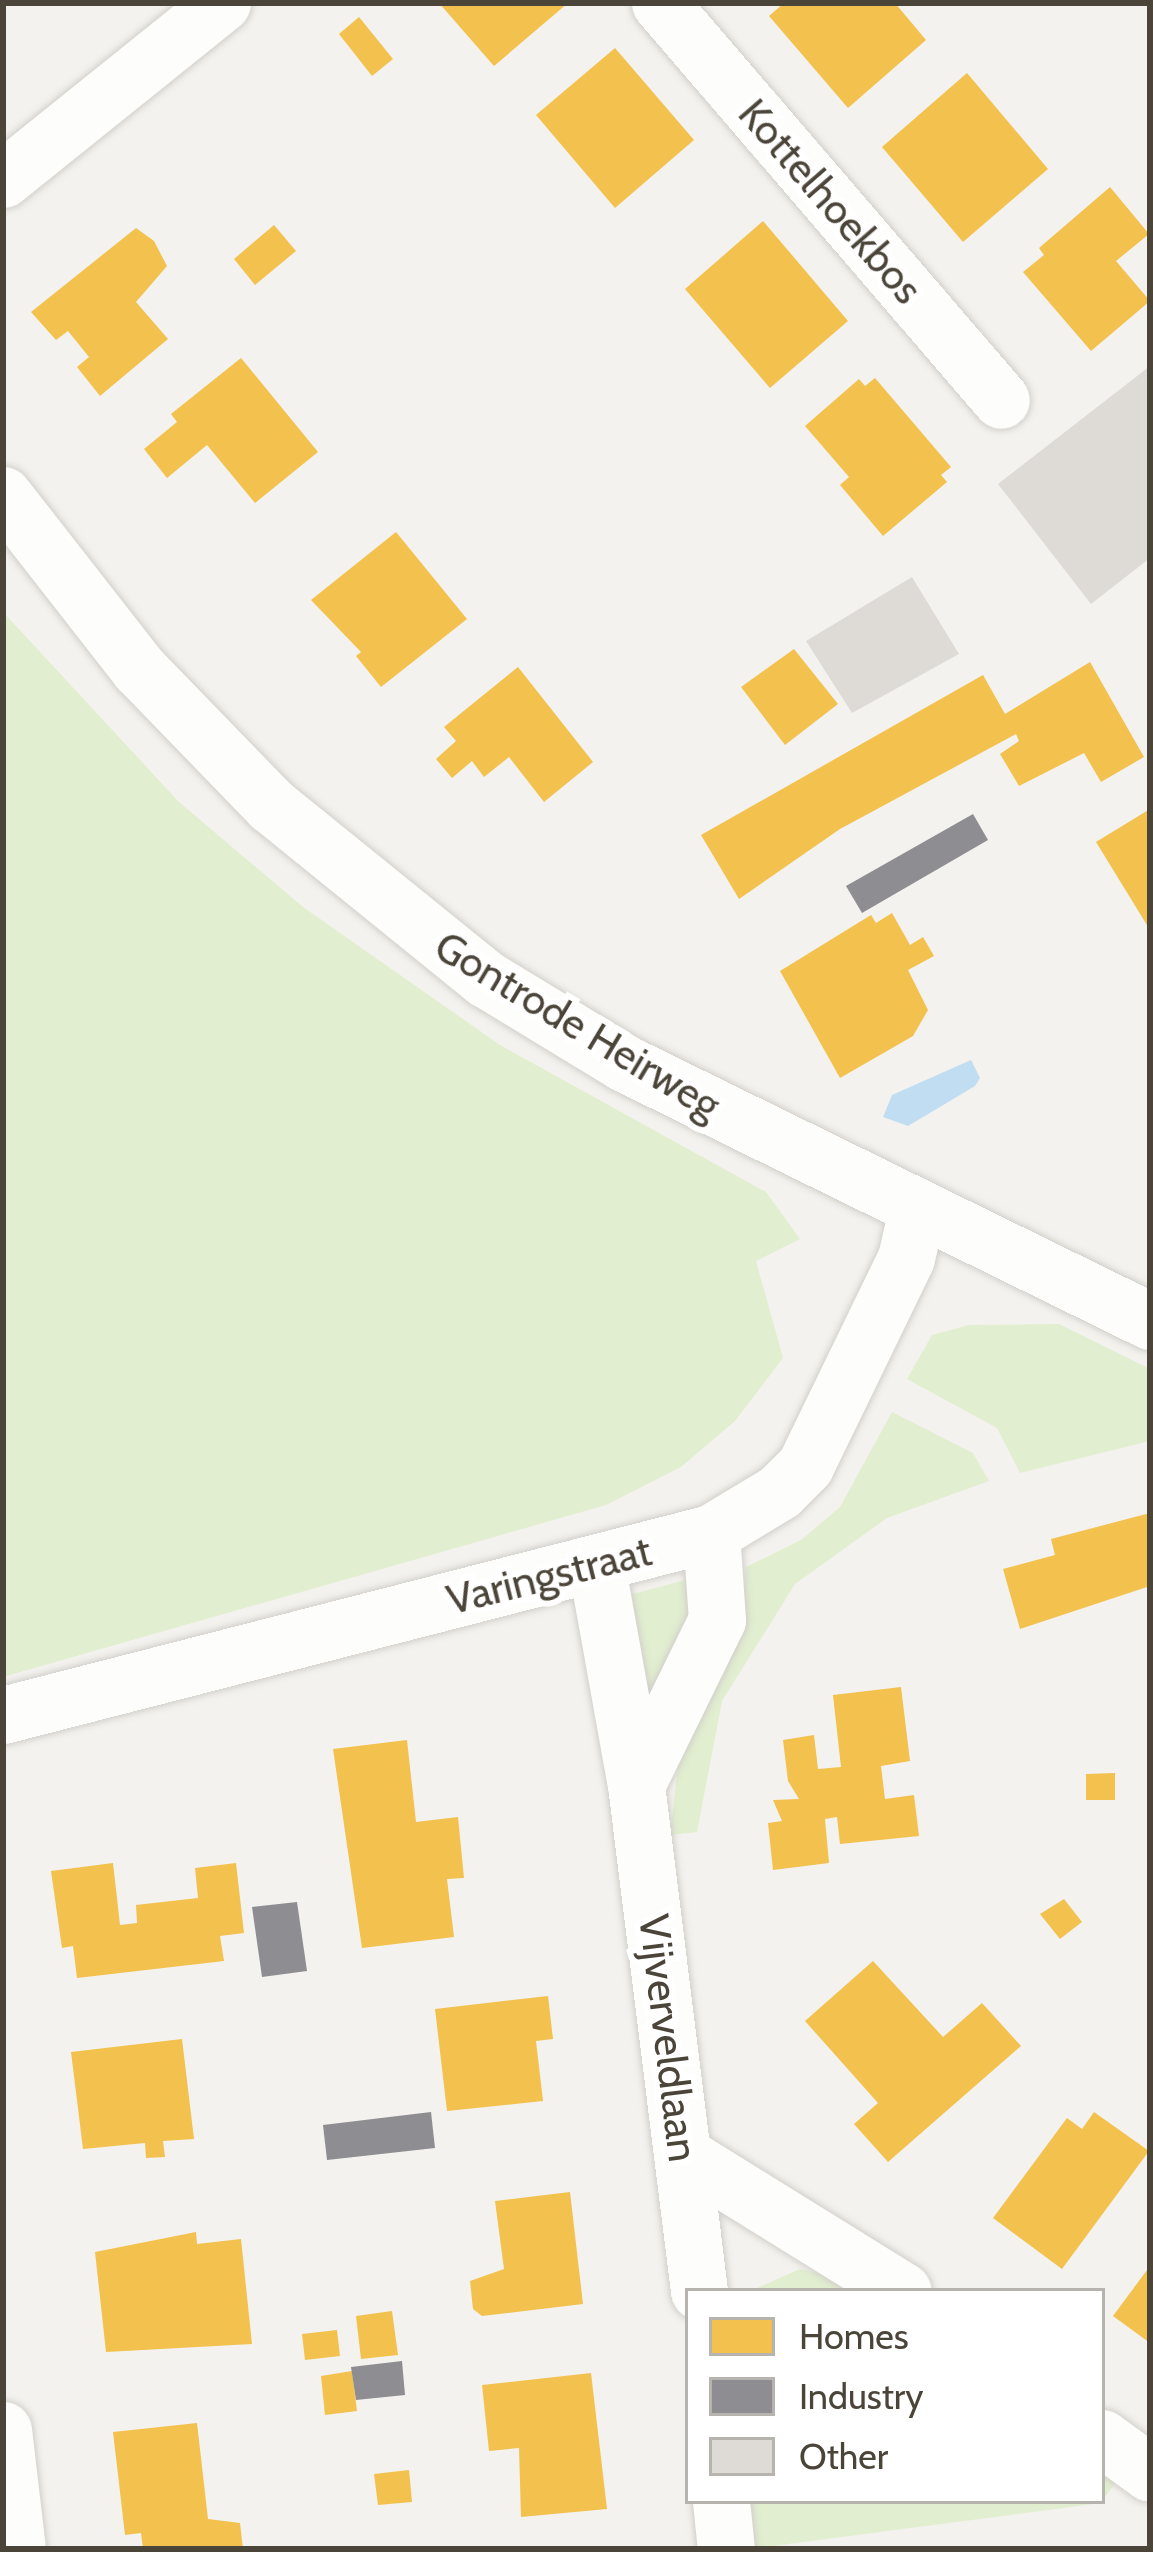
<!DOCTYPE html>
<style>
body{margin:0}
#map{position:relative;width:1153px;height:2552px;overflow:hidden;background:#f4f2ee;font-family:Cabin,sans-serif}
div>[style]{position:absolute}
.green>*{inset:0;background:#e1eecf}
.water>*{inset:0;background:#c0ddf1}
.homes>*{inset:0;background:#f2c14e}
.industry>*{inset:0;background:#8d8d92}
.building>*{inset:0;background:#dedbd6}
.roads{filter:drop-shadow(0 0 3px #d2d0cb) drop-shadow(0 0 3px #d2d0cb)}
.minor>*{height:57px;margin:-28.5px;padding:0 28.5px;transform-origin:28.5px;border-radius:28.5px;background:#fdfdfc}
span{translate:-50% -50%;white-space:nowrap;text-align:center;line-height:1.15;-webkit-text-stroke:12px #fff;paint-order:stroke}
.street-label{font-size:42px;color:#4b4439}
.frame{position:absolute;inset:0;border:6px solid #4b4439;pointer-events:none}
.legend{position:absolute;left:685px;top:2288px;width:420px;height:216px;box-sizing:border-box;background:#fff;border:3px solid #b7b4b0;margin:0;padding:15px 21px;list-style:none;font-size:36px;color:#4b4439}
.legend li{display:flex;align-items:center;gap:24px;height:60px}
.legend b{width:60px;border:3px solid #b7b4b0}
</style>
<div id="map">
<div class="green">
<i style="clip-path:polygon(3px 612px,179px 802px,303px 907px,500px 1045px,766px 1192px,800px 1239px,756px 1261px,783px 1358px,735px 1421px,681px 1467px,606px 1505px,3px 1677px)"></i>
<i style="clip-path:polygon(1059px 1324px,1150px 1369px,1150px 1441px,1020px 1473px,997px 1428px,907px 1379px,932px 1335px,969px 1325px)"></i>
<i style="clip-path:polygon(892px 1412px,973px 1453px,989px 1481px,887px 1518px,795px 1584px,722px 1701px,697px 1832px,670px 1835px,680px 1749px,742px 1615px,746px 1567px,801px 1540px,840px 1507px)"></i>
<i style="clip-path:polygon(689px 1579px,696px 1596px,652px 1731px,625px 1596px)"></i>
<i style="clip-path:polygon(800px 2269px,838px 2278px,859px 2291px,750px 2291px)"></i>
<i style="clip-path:polygon(1102px 2472px,1116px 2482px,1101px 2503px,750px 2549px,745px 2501px,1102px 2501px)"></i>
</div>
<div class="water">
<i style="clip-path:polygon(971px 1060px,980px 1078px,975px 1086px,908px 1126px,883px 1117px,892px 1095px)"></i>
</div>
<div class="homes">
<i style="clip-path:polygon(439px 3px,568px 3px,494px 66px)"></i>
<i style="clip-path:polygon(784px 3px,895px 3px,926px 40px,848px 108px,769px 16px)"></i>
<i style="clip-path:polygon(359px 17px,393px 59px,372px 76px,339px 34px)"></i>
<i style="clip-path:polygon(615px 48px,694px 140px,615px 208px,536px 115px)"></i>
<i style="clip-path:polygon(967px 73px,1048px 169px,963px 242px,882px 147px)"></i>
<i style="clip-path:polygon(1110px 187px,1149px 234px,1116px 261px,1150px 301px,1091px 351px,1023px 272px,1044px 255px,1039px 248px)"></i>
<i style="clip-path:polygon(763px 221px,848px 321px,770px 388px,685px 289px)"></i>
<i style="clip-path:polygon(274px 225px,296px 251px,255px 285px,234px 259px)"></i>
<i style="clip-path:polygon(136px 228px,154px 241px,167px 266px,136px 302px,168px 339px,100px 396px,77px 367px,89px 357px,68px 331px,56px 340px,31px 312px)"></i>
<i style="clip-path:polygon(241px 358px,318px 452px,255px 503px,207px 445px,167px 478px,144px 449px,177px 422px,171px 414px)"></i>
<i style="clip-path:polygon(875px 378px,951px 467px,941px 475px,947px 482px,883px 536px,840px 485px,849px 477px,805px 426px,859px 379px,865px 386px)"></i>
<i style="clip-path:polygon(396px 532px,467px 619px,381px 687px,356px 656px,361px 652px,311px 600px)"></i>
<i style="clip-path:polygon(794px 649px,838px 704px,785px 745px,741px 687px)"></i>
<i style="clip-path:polygon(1090px 662px,1144px 757px,1101px 782px,1084px 753px,1019px 786px,1000px 754px,1019px 741px,1016px 734px,840px 829px,739px 899px,701px 835px,983px 675px,1005px 714px)"></i>
<i style="clip-path:polygon(518px 667px,593px 762px,544px 802px,509px 757px,484px 777px,472px 761px,452px 778px,436px 759px,456px 741px,444px 727px)"></i>
<i style="clip-path:polygon(1150px 809px,1150px 930px,1096px 842px)"></i>
<i style="clip-path:polygon(892px 913px,910px 945px,923px 937px,934px 956px,908px 970px,928px 1010px,913px 1036px,840px 1078px,780px 971px,871px 915px,876px 923px)"></i>
<i style="clip-path:polygon(1150px 1513px,1150px 1586px,1020px 1629px,1003px 1569px,1055px 1555px,1051px 1539px)"></i>
<i style="clip-path:polygon(901px 1687px,910px 1761px,881px 1766px,885px 1799px,914px 1795px,919px 1836px,840px 1844px,837px 1817px,825px 1819px,829px 1863px,773px 1870px,768px 1823px,782px 1821px,773px 1800px,799px 1799px,788px 1781px,783px 1740px,814px 1735px,818px 1769px,841px 1767px,833px 1695px)"></i>
<i style="clip-path:polygon(407px 1740px,416px 1822px,458px 1817px,464px 1878px,447px 1879px,454px 1937px,362px 1948px,333px 1749px)"></i>
<i style="clip-path:polygon(1115px 1773px,1115px 1800px,1086px 1800px,1086px 1774px)"></i>
<i style="clip-path:polygon(113px 1863px,120px 1925px,137px 1923px,136px 1905px,198px 1898px,195px 1868px,236px 1863px,244px 1933px,220px 1936px,224px 1961px,77px 1978px,73px 1946px,62px 1948px,51px 1871px)"></i>
<i style="clip-path:polygon(1064px 1899px,1082px 1922px,1060px 1939px,1040px 1914px)"></i>
<i style="clip-path:polygon(873px 1961px,943px 2037px,982px 2003px,1021px 2046px,888px 2162px,854px 2124px,878px 2103px,805px 2021px)"></i>
<i style="clip-path:polygon(548px 1996px,553px 2039px,536px 2041px,543px 2101px,447px 2111px,435px 2009px)"></i>
<i style="clip-path:polygon(182px 2039px,194px 2139px,163px 2141px,165px 2157px,146px 2158px,145px 2143px,83px 2149px,71px 2052px)"></i>
<i style="clip-path:polygon(1094px 2112px,1149px 2151px,1062px 2269px,993px 2218px,1067px 2118px,1082px 2129px)"></i>
<i style="clip-path:polygon(570px 2192px,583px 2304px,482px 2316px,473px 2309px,470px 2281px,504px 2269px,495px 2201px)"></i>
<i style="clip-path:polygon(196px 2232px,197px 2244px,241px 2239px,252px 2344px,106px 2352px,95px 2252px)"></i>
<i style="clip-path:polygon(1150px 2266px,1150px 2343px,1113px 2316px)"></i>
<i style="clip-path:polygon(392px 2311px,398px 2355px,361px 2359px,356px 2316px)"></i>
<i style="clip-path:polygon(337px 2330px,340px 2356px,305px 2360px,302px 2334px)"></i>
<i style="clip-path:polygon(352px 2371px,357px 2411px,325px 2415px,321px 2376px)"></i>
<i style="clip-path:polygon(591px 2373px,607px 2509px,521px 2517px,519px 2448px,489px 2451px,482px 2385px)"></i>
<i style="clip-path:polygon(197px 2423px,208px 2519px,240px 2523px,243px 2549px,143px 2549px,141px 2533px,125px 2535px,113px 2432px)"></i>
<i style="clip-path:polygon(409px 2470px,412px 2502px,378px 2505px,374px 2474px)"></i>
</div>
<div class="industry">
<i style="clip-path:polygon(973px 814px,988px 840px,862px 913px,846px 886px)"></i>
<i style="clip-path:polygon(297px 1902px,307px 1971px,262px 1977px,252px 1907px)"></i>
<i style="clip-path:polygon(431px 2112px,435px 2148px,327px 2160px,323px 2125px)"></i>
<i style="clip-path:polygon(402px 2361px,405px 2395px,356px 2400px,351px 2367px)"></i>
</div>
<div class="building">
<i style="clip-path:polygon(1150px 366px,1150px 558px,1091px 604px,998px 484px)"></i>
<i style="clip-path:polygon(912px 577px,959px 654px,852px 713px,806px 641px)"></i>
</div>
<div class="roads">
<div class="minor">
<i style="left:660px;top:3px;width:523px;rotate:49.34deg"></i>
<i style="left:3px;top:179px;width:281px;rotate:-38.8deg"></i>
<i style="left:3px;top:495px;width:221px;rotate:52deg"></i>
<i style="left:139px;top:669px;width:190px;rotate:45.9deg"></i>
<i style="left:271px;top:805px;width:277px;rotate:39deg"></i>
<i style="left:486px;top:979px;width:162px;rotate:31.3deg"></i>
<i style="left:624px;top:1063px;width:586px;rotate:26.13deg"></i>
<i style="left:596px;top:1563px;width:226px;rotate:79.8deg"></i>
<i style="left:636px;top:1785px;width:510px;rotate:82.9deg"></i>
<i style="left:3px;top:1715px;width:731px;rotate:-14.42deg"></i>
<i style="left:711px;top:1533px;width:79px;rotate:-31.1deg"></i>
<i style="left:779px;top:1492px;width:37px;rotate:-45deg"></i>
<i style="left:805px;top:1466px;width:231px;rotate:-64.1deg"></i>
<i style="left:906px;top:1258px;width:49px;rotate:-77.1deg"></i>
<i style="left:636px;top:1785px;width:184px;rotate:-63.9deg"></i>
<i style="left:717px;top:1620px;width:87px;rotate:-93.9deg"></i>
<i style="left:685px;top:2156px;width:256px;rotate:31.8deg"></i>
<i style="left:3px;top:2430px;width:120px;rotate:83.3deg"></i>
<i style="left:1102px;top:2438px;width:59px;rotate:36.1deg"></i>
<i style="left:721px;top:2501px;width:48px;rotate:84.1deg"></i>
</div>
</div>
<div class="street-label">
<span style="left:831px;top:201px;rotate:49deg">Kottelhoekbos</span>
<span style="left:578px;top:1025px;rotate:31deg">Gontrode Heirweg</span>
<span style="left:549px;top:1575px;rotate:-14deg">Varingstraat</span>
<span style="left:669px;top:2038px;rotate:83deg">Vijverveldlaan</span>
</div>
<div class="frame"></div>
<ul class="legend">
<li><b style="height:33px;background:#f2c14e"></b>Homes</li>
<li><b style="height:33px;background:#8d8d92"></b>Industry</li>
<li><b style="height:33px;background:#dedbd6"></b>Other</li>
</ul>
</div>
